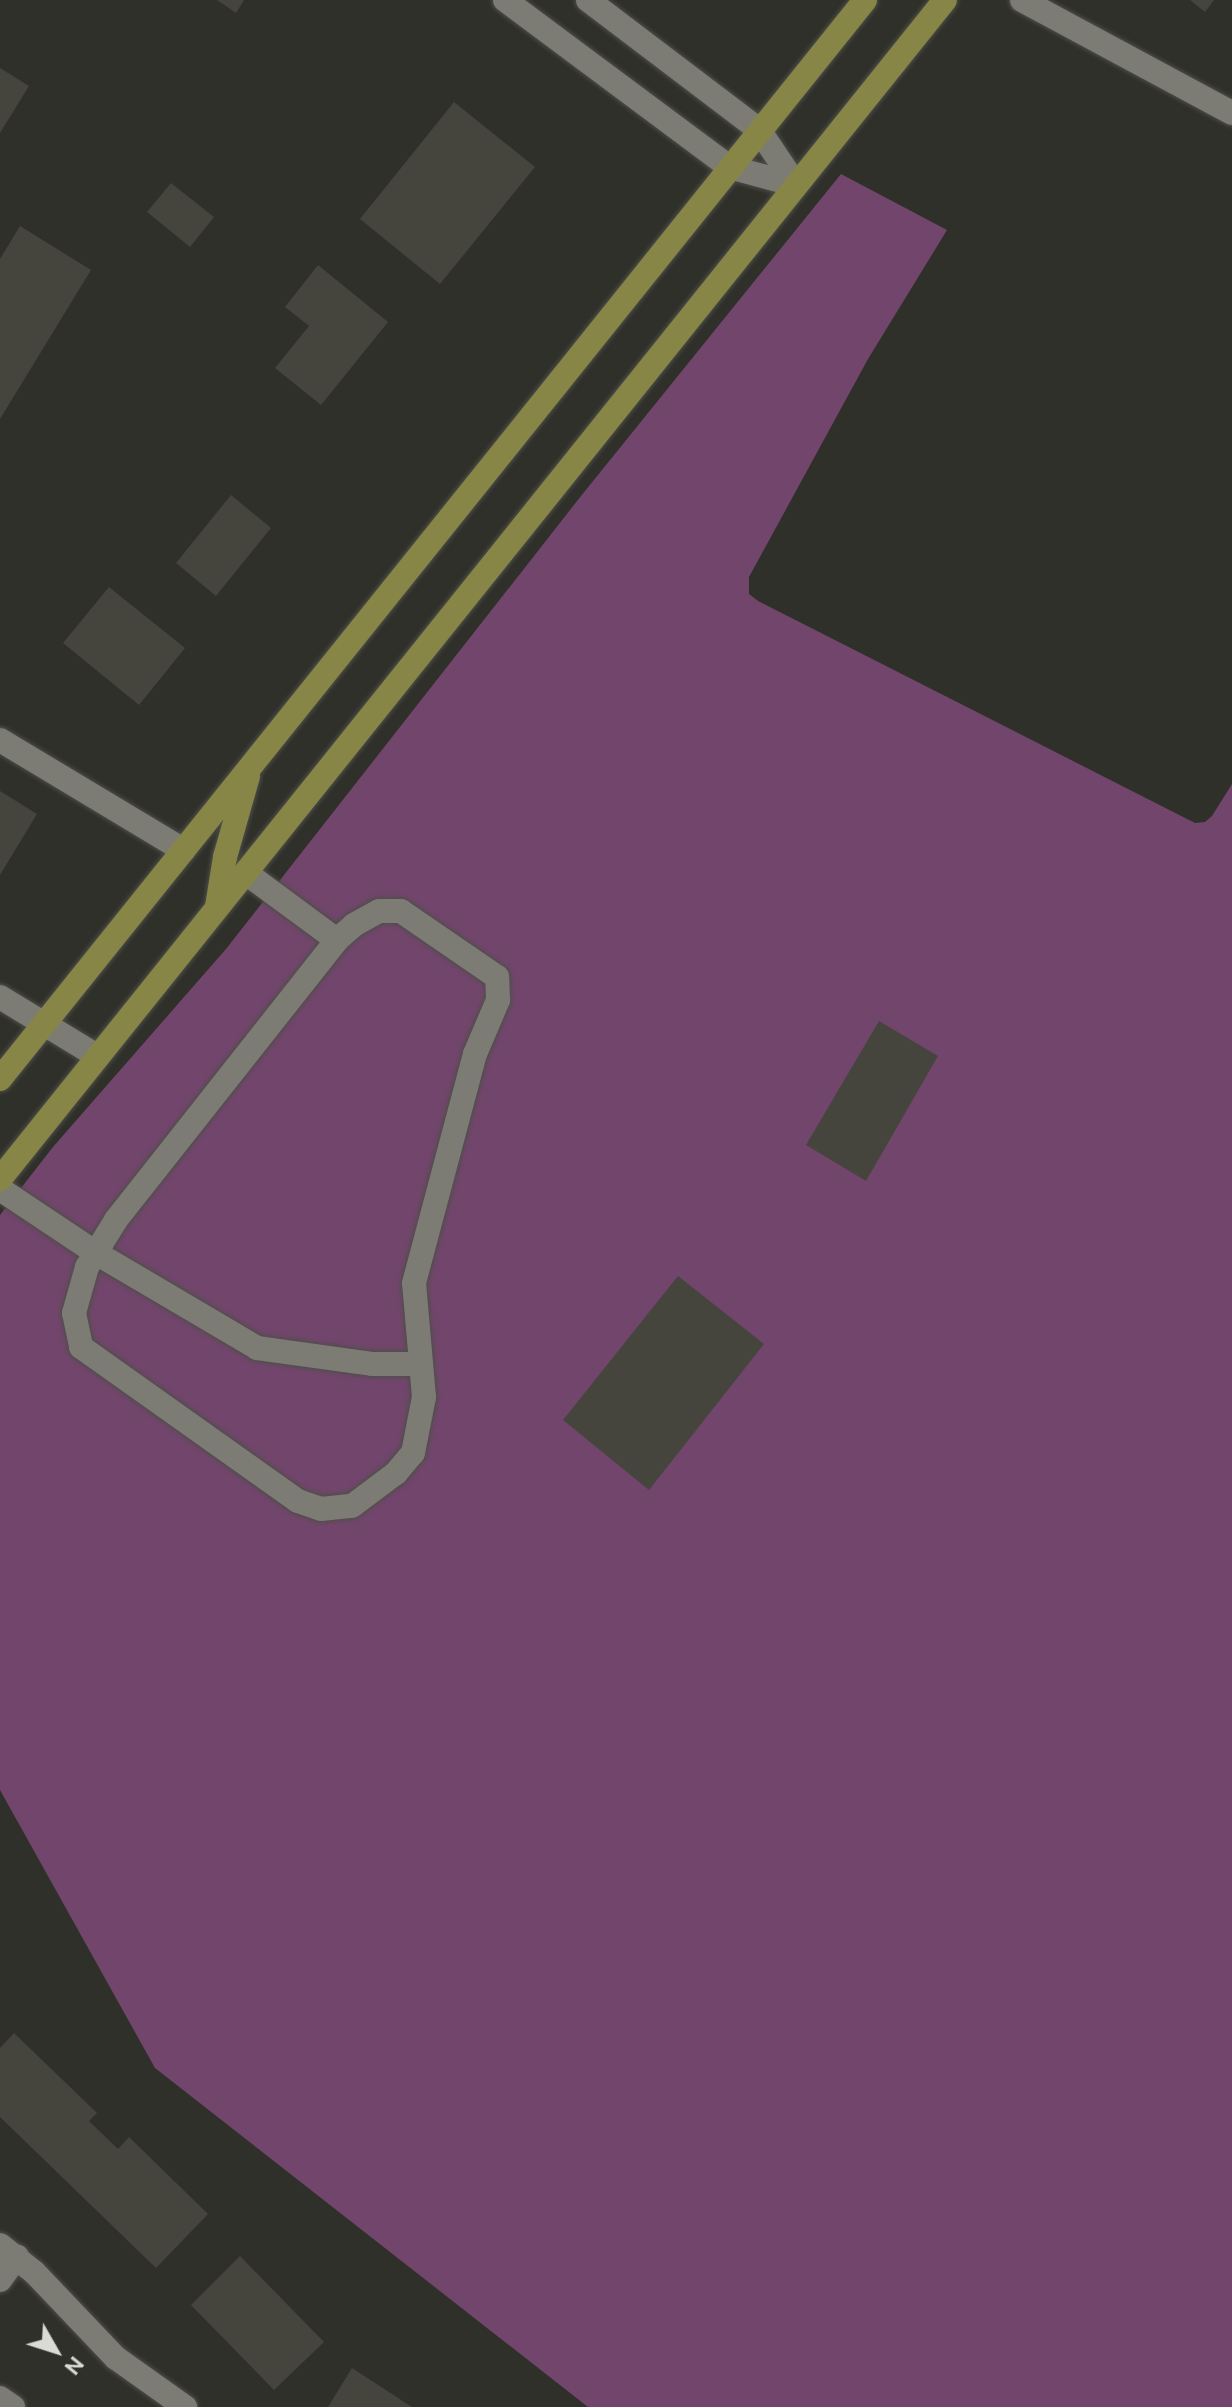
<!DOCTYPE html>
<style>
body{margin:0}
#map{position:relative;width:1232px;height:2407px;overflow:hidden;background:#2f3029;font-family:Ubuntu,sans-serif}
div>[style]{position:absolute}
.green>*{inset:0;background:#72466c}
.building>*{inset:0;background:#45453e}
.roads{filter:drop-shadow(0 0 2px #4e4e49) drop-shadow(0 0 2px #4e4e49)}
.minor>*{height:24px;margin:-12px;padding:0 12px;transform-origin:12px;border-radius:12px;background:#7c7c75}
.major>*{height:24px;margin:-12px;padding:0 12px;transform-origin:12px;border-radius:12px;background:#888647}
span{translate:-50% -50%;white-space:nowrap;text-align:center;line-height:1.15;-webkit-text-stroke:6px #2f3029;paint-order:stroke}
.north{position:absolute;left:16px;top:2311px;width:80px;height:80px;-webkit-text-stroke:6px #2f3029;paint-order:stroke;rotate:129deg;font-size:22px;font-weight:700;line-height:32px;text-align:center;color:#dadad6}
.north::after{content:'';display:block;margin:auto;width:28px;height:36px;background:#dadad6;clip-path:polygon(50% 0,100% 100%,50% 72%,0 100%)}
</style>
<div id="map">
<div class="green">
<i style="clip-path:polygon(841px 174px,947px 230px,868px 359px,749px 577px,749px 594px,758px 601px,1195px 823px,1205px 822px,1212px 816px,1232px 784px,1232px 2407px,588px 2407px,155px 2068px,0 1790px,0 1215px,53px 1147px,226px 949px,581px 496px)"></i>
</div>
<div class="building">
<i style="clip-path:polygon(217px 0,244px 0,236px 13px)"></i>
<i style="clip-path:polygon(1190px 0,1214px 0,1205px 12px)"></i>
<i style="clip-path:polygon(0 68px,29px 86px,0 133px)"></i>
<i style="clip-path:polygon(454px 102px,535px 167px,440px 284px,360px 219px)"></i>
<i style="clip-path:polygon(171px 183px,214px 217px,190px 247px,147px 212px)"></i>
<i style="clip-path:polygon(20px 226px,91px 270px,0 419px,0 259px)"></i>
<i style="clip-path:polygon(318px 265px,388px 322px,321px 405px,275px 368px,309px 326px,285px 307px)"></i>
<i style="clip-path:polygon(231px 495px,271px 528px,216px 596px,176px 563px)"></i>
<i style="clip-path:polygon(109px 587px,185px 648px,139px 705px,63px 643px)"></i>
<i style="clip-path:polygon(0 791px,37px 814px,0 875px)"></i>
<i style="clip-path:polygon(879px 1021px,938px 1056px,866px 1181px,806px 1145px)"></i>
<i style="clip-path:polygon(678px 1276px,764px 1344px,649px 1490px,563px 1420px)"></i>
<i style="clip-path:polygon(14px 2033px,97px 2113px,89px 2121px,118px 2149px,129px 2137px,208px 2214px,156px 2268px,0 2117px,0 2048px)"></i>
<i style="clip-path:polygon(240px 2256px,324px 2342px,274px 2390px,191px 2305px)"></i>
<i style="clip-path:polygon(352px 2368px,412px 2407px,328px 2407px)"></i>
</div>
<div class="roads">
<div class="minor">
<i style="left:505px;top:0;width:279px;rotate:36.7deg"></i>
<i style="left:729px;top:167px;width:69px;rotate:15deg"></i>
<i style="left:588px;top:0;width:215px;rotate:37.2deg"></i>
<i style="left:759px;top:130px;width:66px;rotate:56.1deg"></i>
<i style="left:1022px;top:0;width:238px;rotate:28.3deg"></i>
<i style="left:0;top:740px;width:214px;rotate:31deg"></i>
<i style="left:246px;top:873px;width:113px;rotate:36.4deg"></i>
<i style="left:337px;top:940px;width:357px;rotate:128.3deg"></i>
<i style="left:116px;top:1220px;width:55px;rotate:121.7deg"></i>
<i style="left:87px;top:1267px;width:48px;rotate:105.8deg"></i>
<i style="left:74px;top:1313px;width:35px;rotate:78deg"></i>
<i style="left:81px;top:1347px;width:266px;rotate:35.4deg"></i>
<i style="left:298px;top:1501px;width:24px;rotate:19deg"></i>
<i style="left:321px;top:1509px;width:31px;rotate:-6deg"></i>
<i style="left:352px;top:1506px;width:55px;rotate:-36.9deg"></i>
<i style="left:396px;top:1473px;width:26px;rotate:-50deg"></i>
<i style="left:413px;top:1453px;width:57px;rotate:-78.9deg"></i>
<i style="left:424px;top:1397px;width:114px;rotate:-95deg"></i>
<i style="left:414px;top:1283px;width:237px;rotate:-75.1deg"></i>
<i style="left:475px;top:1054px;width:59px;rotate:-66.9deg"></i>
<i style="left:498px;top:1000px;width:23px;rotate:-92deg"></i>
<i style="left:497px;top:977px;width:116px;rotate:-145.5deg"></i>
<i style="left:401px;top:911px;width:22px;rotate:180deg"></i>
<i style="left:379px;top:911px;width:29px;rotate:151deg"></i>
<i style="left:354px;top:925px;width:23px;rotate:139deg"></i>
<i style="left:0;top:997px;width:114px;rotate:31.3deg"></i>
<i style="left:0;top:1189px;width:115px;rotate:33.7deg"></i>
<i style="left:96px;top:1253px;width:187px;rotate:30.5deg"></i>
<i style="left:257px;top:1348px;width:116px;rotate:7.9deg"></i>
<i style="left:372px;top:1364px;width:49px"></i>
<i style="left:0;top:2245px;width:43px;rotate:38.5deg"></i>
<i style="left:34px;top:2272px;width:119px;rotate:46.4deg"></i>
<i style="left:116px;top:2358px;width:85px;rotate:35.4deg"></i>
<i style="left:0;top:2280px;width:29px;rotate:-54deg"></i>
<i style="left:0;top:2398px;width:16px;rotate:35deg"></i>
</div>
<div class="major">
<i style="left:217px;top:907px;width:51px;rotate:-80.9deg"></i>
<i style="left:225px;top:857px;width:84px;rotate:-74.1deg"></i>
<i style="left:0;top:1079px;width:1383px;rotate:-51.28deg"></i>
<i style="left:0;top:1179px;width:1511px;rotate:-51.29deg"></i>
</div>
</div>
<div class="north">N</div>
</div>
